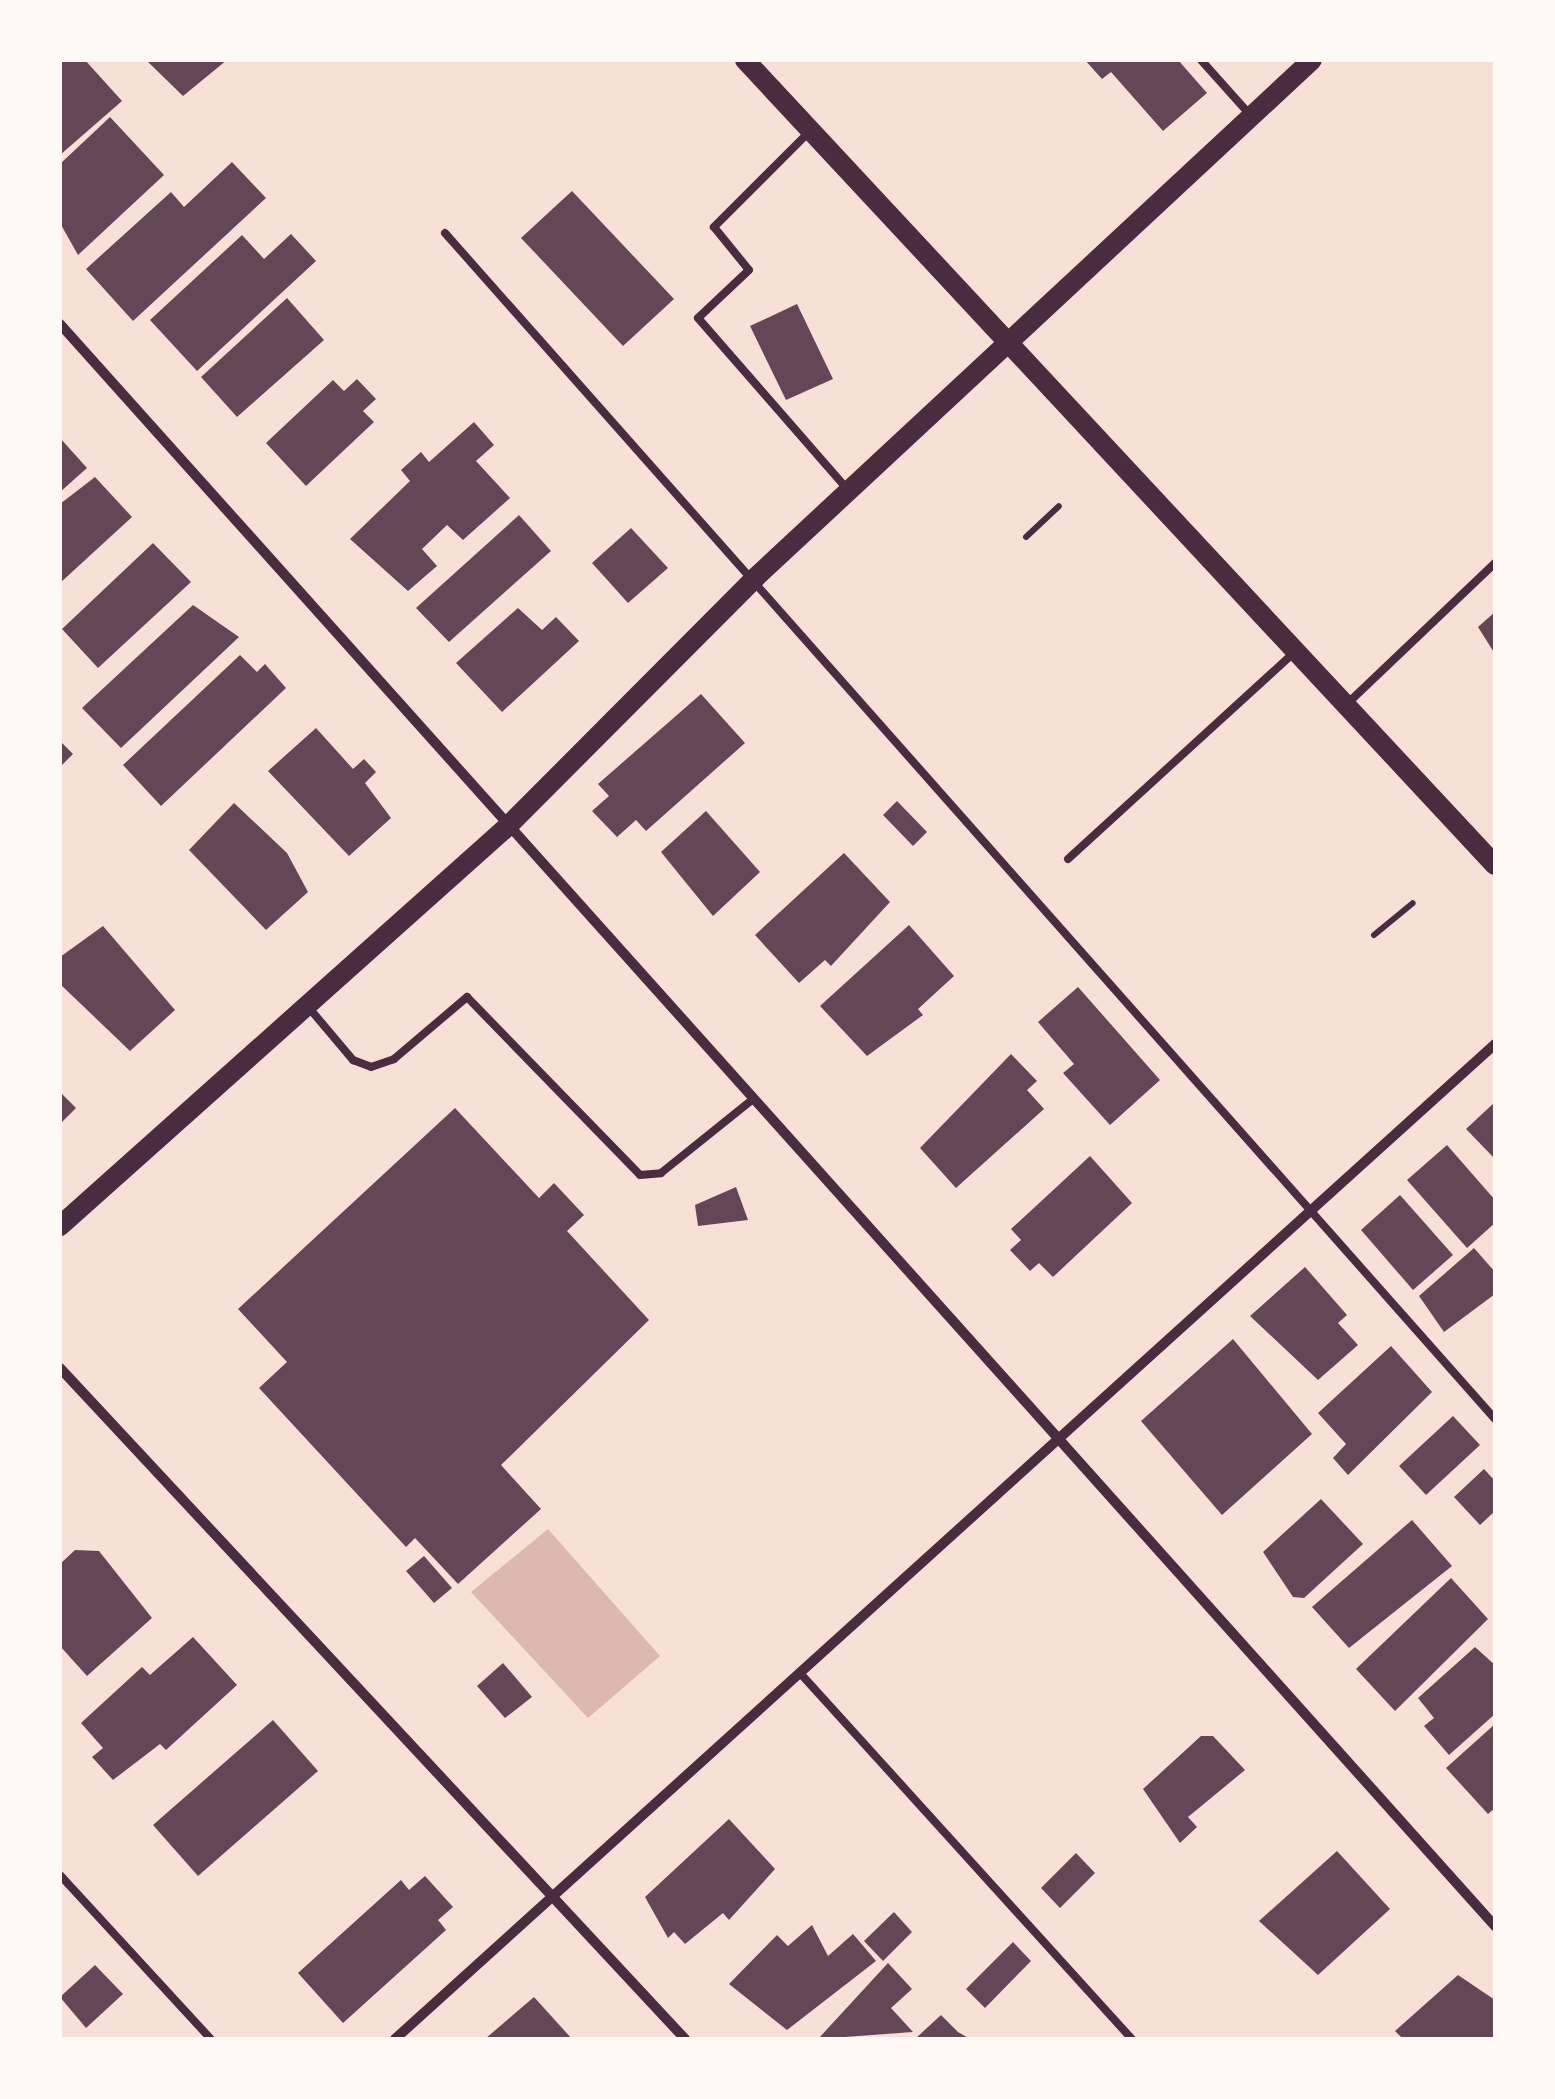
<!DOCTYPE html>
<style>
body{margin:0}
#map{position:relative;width:1555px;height:2099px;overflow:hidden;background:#f7e1d7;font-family:"Open Sans",sans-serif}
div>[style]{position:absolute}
.water>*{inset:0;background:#dcb8b0}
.building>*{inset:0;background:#644757}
.path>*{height:6px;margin:-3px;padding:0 3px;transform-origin:3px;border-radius:3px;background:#4a2c40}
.service>*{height:8px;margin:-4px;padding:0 4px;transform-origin:4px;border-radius:4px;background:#4a2c40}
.minor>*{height:10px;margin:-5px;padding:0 5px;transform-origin:5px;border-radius:5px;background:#4a2c40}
.secondary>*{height:20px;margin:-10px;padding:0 10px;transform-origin:10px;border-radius:10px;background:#4a2c40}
span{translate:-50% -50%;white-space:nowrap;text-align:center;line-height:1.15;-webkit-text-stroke:10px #fffaf5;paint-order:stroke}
.frame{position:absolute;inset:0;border:62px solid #fffaf5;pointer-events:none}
</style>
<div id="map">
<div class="water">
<i style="clip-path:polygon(548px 1529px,660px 1656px,588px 1718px,471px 1592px)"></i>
</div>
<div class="building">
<i style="clip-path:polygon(60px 60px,85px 60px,122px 101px,60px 155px)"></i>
<i style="clip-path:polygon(146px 60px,227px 60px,183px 96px)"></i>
<i style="clip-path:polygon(1085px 60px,1178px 60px,1207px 93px,1163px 131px,1111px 72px,1102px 79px)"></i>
<i style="clip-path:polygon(110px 117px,164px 175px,78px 255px,60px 223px,60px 164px)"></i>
<i style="clip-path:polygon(232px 162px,266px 198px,133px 321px,86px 269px,171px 192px,184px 207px)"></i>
<i style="clip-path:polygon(572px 191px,674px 299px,623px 346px,521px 238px)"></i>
<i style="clip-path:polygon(291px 234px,316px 261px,197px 371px,150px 320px,242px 235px,264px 259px)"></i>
<i style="clip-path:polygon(287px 298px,324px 340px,237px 417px,201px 377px)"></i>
<i style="clip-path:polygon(797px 304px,833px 379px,786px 400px,750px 326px)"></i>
<i style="clip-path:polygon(357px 379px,376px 399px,363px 411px,374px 422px,306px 486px,266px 443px,333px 380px,344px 391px)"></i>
<i style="clip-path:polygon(474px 422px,494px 445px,476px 461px,510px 498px,463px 540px,447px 525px,422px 549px,437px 566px,408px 591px,350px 539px,410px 481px,401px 470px,421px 452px,429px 462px)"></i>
<i style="clip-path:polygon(60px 438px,87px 468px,60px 492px)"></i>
<i style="clip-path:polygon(95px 477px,132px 517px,60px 583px,60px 504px)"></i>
<i style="clip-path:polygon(519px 515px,551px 551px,449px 642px,416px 608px)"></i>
<i style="clip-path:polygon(631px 528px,668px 568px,628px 603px,592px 563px)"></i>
<i style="clip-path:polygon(153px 543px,191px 582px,98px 668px,62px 629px)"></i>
<i style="clip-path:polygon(193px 605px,239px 637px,121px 748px,82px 708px)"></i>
<i style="clip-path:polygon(518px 608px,542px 630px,556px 617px,579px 641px,502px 712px,456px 663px)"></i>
<i style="clip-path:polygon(1495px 612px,1495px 654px,1478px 627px)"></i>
<i style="clip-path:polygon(240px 655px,257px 672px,265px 664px,286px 688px,161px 806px,123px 765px)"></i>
<i style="clip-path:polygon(701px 694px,745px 743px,646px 831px,636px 820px,617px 837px,592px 811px,609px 796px,598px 784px)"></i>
<i style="clip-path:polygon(316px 728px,353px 769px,364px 759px,376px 772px,365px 783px,391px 818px,349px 856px,268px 771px)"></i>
<i style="clip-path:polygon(60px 741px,73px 754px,60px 767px)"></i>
<i style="clip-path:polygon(897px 801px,927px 832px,913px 846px,883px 815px)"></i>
<i style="clip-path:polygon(234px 803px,287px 853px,308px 892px,266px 930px,189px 850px)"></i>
<i style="clip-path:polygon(706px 811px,760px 872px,713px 916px,661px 852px)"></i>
<i style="clip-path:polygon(844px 853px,890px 902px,831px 966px,825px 960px,799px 983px,755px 935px)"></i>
<i style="clip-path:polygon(909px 925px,954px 976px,918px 1009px,923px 1015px,867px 1056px,820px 1006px)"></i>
<i style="clip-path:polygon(103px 926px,175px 1010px,130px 1051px,60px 984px,60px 957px)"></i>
<i style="clip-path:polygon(1078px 987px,1160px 1080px,1110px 1125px,1063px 1073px,1074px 1064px,1038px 1022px)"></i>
<i style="clip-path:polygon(1011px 1054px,1037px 1081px,1027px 1090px,1044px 1109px,956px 1188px,920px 1148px)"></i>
<i style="clip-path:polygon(60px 1092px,76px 1108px,60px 1124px)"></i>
<i style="clip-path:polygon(1495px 1102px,1495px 1159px,1466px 1129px)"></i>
<i style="clip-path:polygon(455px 1108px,539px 1198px,554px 1183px,584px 1215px,567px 1231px,649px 1320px,501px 1465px,541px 1509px,458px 1584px,415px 1538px,406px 1547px,259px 1388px,287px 1362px,238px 1309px)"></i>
<i style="clip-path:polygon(1447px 1145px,1495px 1200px,1495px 1223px,1467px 1248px,1407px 1180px)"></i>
<i style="clip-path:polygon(1090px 1156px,1132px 1203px,1053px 1277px,1039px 1263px,1030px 1271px,1010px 1250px,1021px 1240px,1011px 1229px)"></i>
<i style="clip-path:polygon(736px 1187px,748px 1220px,698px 1226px,695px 1205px)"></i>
<i style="clip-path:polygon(1400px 1195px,1453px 1255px,1413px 1290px,1361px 1230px)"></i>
<i style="clip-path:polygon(1474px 1248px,1495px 1272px,1495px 1294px,1444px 1332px,1419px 1296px)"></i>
<i style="clip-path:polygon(1305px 1267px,1347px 1315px,1338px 1323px,1358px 1345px,1318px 1380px,1250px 1316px)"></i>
<i style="clip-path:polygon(1233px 1339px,1312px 1434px,1222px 1515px,1141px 1421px)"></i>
<i style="clip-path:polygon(1391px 1346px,1432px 1392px,1348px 1475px,1333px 1458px,1346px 1444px,1318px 1413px)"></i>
<i style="clip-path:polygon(1453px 1416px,1480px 1445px,1426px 1495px,1399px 1466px)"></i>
<i style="clip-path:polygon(1484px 1469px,1495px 1481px,1495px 1511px,1480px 1525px,1454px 1497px)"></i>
<i style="clip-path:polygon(1321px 1499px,1363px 1544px,1304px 1598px,1293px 1597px,1263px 1552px)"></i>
<i style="clip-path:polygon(1412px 1520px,1452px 1566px,1349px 1648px,1312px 1607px)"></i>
<i style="clip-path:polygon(75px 1550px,99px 1551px,152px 1618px,87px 1676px,60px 1646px,60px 1564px)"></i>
<i style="clip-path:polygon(424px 1556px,452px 1588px,434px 1603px,406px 1571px)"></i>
<i style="clip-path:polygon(1451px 1578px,1488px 1619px,1395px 1711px,1356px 1669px)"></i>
<i style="clip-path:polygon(193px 1637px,237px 1685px,166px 1750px,160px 1744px,113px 1780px,92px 1757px,103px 1748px,81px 1723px,142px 1667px,150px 1675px)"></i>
<i style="clip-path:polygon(1475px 1647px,1495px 1665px,1495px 1714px,1449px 1755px,1424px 1726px,1434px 1718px,1418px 1698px)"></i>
<i style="clip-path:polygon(503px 1663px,532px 1697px,505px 1718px,477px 1686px)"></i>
<i style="clip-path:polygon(273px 1720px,318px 1771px,198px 1876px,153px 1825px)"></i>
<i style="clip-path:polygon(1495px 1724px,1495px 1808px,1488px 1814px,1446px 1768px)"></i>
<i style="clip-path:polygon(1201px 1736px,1213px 1736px,1245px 1770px,1188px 1817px,1197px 1827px,1180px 1843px,1143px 1789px)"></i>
<i style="clip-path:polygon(729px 1819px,775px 1869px,729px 1920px,723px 1913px,685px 1944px,674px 1932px,668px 1938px,645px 1897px)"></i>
<i style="clip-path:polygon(1337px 1851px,1390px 1909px,1318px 1975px,1259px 1921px)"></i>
<i style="clip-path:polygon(1076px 1853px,1095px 1873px,1060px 1908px,1041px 1888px)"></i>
<i style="clip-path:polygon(425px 1876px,453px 1907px,438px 1920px,446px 1930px,343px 2023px,298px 1973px,401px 1880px,409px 1890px)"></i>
<i style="clip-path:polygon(894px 1912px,912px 1932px,883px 1961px,864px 1941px)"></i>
<i style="clip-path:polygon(812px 1925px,828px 1956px,853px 1934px,876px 1961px,787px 2030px,729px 1984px,777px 1935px,788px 1946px)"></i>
<i style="clip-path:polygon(1013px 1942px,1031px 1961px,985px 2008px,966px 1989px)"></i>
<i style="clip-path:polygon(888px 1963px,912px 1989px,891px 2008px,913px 2032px,818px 2039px)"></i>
<i style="clip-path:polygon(95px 1965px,123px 1994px,86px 2028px,60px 1997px)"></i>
<i style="clip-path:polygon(1458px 1975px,1495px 2000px,1495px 2039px,1403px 2039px,1395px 2031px)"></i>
<i style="clip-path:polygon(534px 1997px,572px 2039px,485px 2039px)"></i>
<i style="clip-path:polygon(941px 2015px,958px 2032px,970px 2039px,915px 2039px)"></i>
</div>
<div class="path">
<i style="left:1026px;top:537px;width:45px;rotate:-43.2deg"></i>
<i style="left:1374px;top:935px;width:50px;rotate:-39.4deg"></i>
</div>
<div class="service">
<i style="left:1201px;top:60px;width:75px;rotate:48.2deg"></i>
<i style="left:810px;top:131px;width:136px;rotate:135deg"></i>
<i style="left:714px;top:227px;width:55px;rotate:50.9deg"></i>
<i style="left:749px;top:270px;width:70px;rotate:136.7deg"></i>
<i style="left:698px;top:318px;width:230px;rotate:48.9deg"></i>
<i style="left:445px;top:233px;width:1584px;rotate:48.48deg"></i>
<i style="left:1348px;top:703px;width:203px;rotate:-43.6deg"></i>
<i style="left:1068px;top:859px;width:307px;rotate:-42.4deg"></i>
<i style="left:310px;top:1009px;width:67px;rotate:49.9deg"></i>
<i style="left:353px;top:1060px;width:19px;rotate:21deg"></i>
<i style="left:371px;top:1067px;width:24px;rotate:-19deg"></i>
<i style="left:394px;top:1059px;width:96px;rotate:-40.3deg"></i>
<i style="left:467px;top:997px;width:248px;rotate:45.8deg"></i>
<i style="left:640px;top:1175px;width:21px;rotate:-5deg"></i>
<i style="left:661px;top:1173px;width:118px;rotate:-38.8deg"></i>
<i style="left:800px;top:1673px;width:494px;rotate:47.8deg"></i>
<i style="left:60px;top:1875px;width:223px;rotate:47.4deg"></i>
</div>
<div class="minor">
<i style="left:60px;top:324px;width:2151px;rotate:48.15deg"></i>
<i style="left:60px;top:1368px;width:917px;rotate:47.03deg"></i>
<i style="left:395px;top:2039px;width:1483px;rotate:-42.13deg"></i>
</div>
<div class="secondary">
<i style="left:745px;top:60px;width:1100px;rotate:47.03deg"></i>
<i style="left:60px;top:1226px;width:601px;rotate:-41.76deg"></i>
<i style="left:508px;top:826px;width:351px;rotate:-45.1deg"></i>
<i style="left:756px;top:577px;width:759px;rotate:-42.92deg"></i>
</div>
<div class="frame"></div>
</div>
